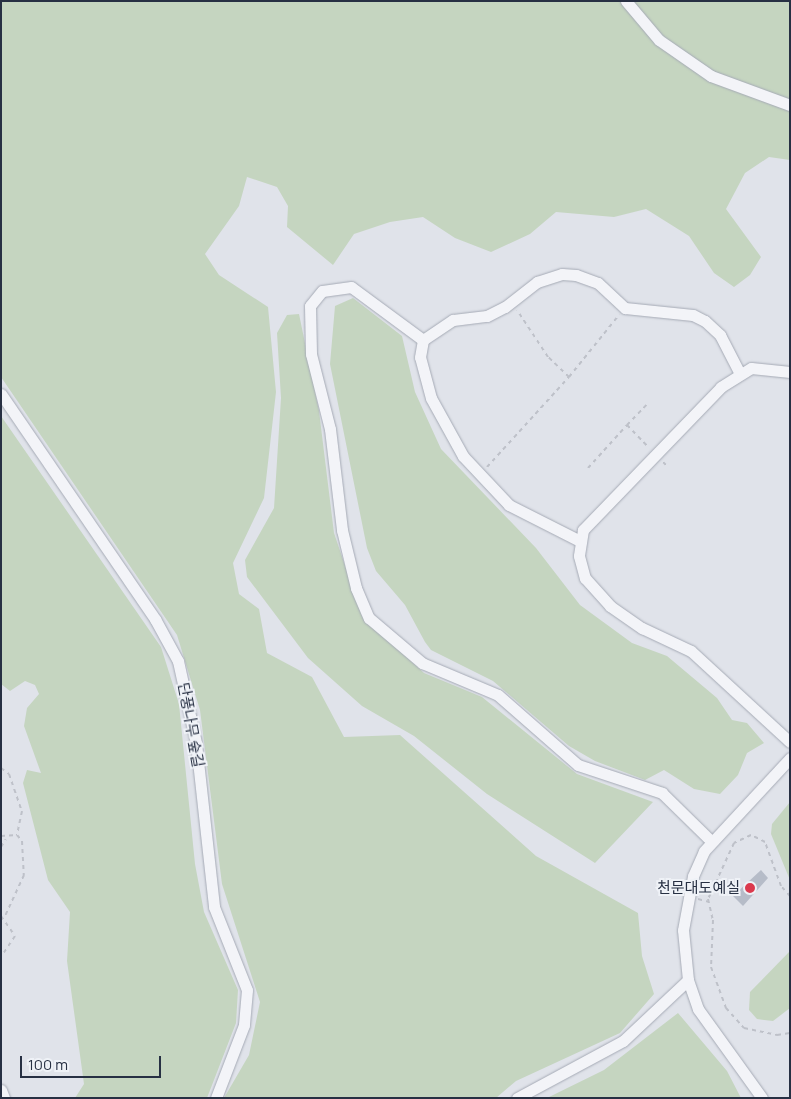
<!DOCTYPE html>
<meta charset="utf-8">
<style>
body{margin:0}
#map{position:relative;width:791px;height:1099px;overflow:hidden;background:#e0e3ea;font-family:Manrope,"Noto Sans KR",sans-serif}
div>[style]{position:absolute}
.green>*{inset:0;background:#c5d5c0}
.building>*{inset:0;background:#b6bcc8}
.path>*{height:2px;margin-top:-1px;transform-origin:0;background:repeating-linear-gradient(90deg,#bec1c9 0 4px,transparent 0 8px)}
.roads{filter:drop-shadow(0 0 1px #a5aab5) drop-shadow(0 0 1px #a5aab5)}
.minor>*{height:11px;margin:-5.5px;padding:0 5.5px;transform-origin:5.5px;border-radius:5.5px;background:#f3f4f8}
.dots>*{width:14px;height:14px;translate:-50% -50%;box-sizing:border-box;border:2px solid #eff2f7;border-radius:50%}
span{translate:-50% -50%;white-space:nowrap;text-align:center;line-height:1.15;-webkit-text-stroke:4px #eff2f7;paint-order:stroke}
.street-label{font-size:15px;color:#273043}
.poi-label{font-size:15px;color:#273043}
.right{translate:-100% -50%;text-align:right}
.frame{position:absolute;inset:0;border:2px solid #273043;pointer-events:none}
.scale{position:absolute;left:20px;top:1056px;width:141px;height:22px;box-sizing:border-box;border:2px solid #273043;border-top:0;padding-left:6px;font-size:15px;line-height:18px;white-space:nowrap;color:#273043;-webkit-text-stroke:4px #eff2f7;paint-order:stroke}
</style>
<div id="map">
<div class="green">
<i style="clip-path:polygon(1px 1px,790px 1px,790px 160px,769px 157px,745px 173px,726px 209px,761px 257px,750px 275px,734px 287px,714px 273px,689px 236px,646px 209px,614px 217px,556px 212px,530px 234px,491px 252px,455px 238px,423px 217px,390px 222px,354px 234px,333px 265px,287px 227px,288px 206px,277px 187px,247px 177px,239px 206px,205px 254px,219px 275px,268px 307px,276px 392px,264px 498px,233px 563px,239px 594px,259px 609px,267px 653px,312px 677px,344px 737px,400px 735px,536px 856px,638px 913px,642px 956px,654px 994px,620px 1033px,516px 1081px,496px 1098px,224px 1098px,249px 1055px,260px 1002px,222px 884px,200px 710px,177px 635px,1px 377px)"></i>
<i style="clip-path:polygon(353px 298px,402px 336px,415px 392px,441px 449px,536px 548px,580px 605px,632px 643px,667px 656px,717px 698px,732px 720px,747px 723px,764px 743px,747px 753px,738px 775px,720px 794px,694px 789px,664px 770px,645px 780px,595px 761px,569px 746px,493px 681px,431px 650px,425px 642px,405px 605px,376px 571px,367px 548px,330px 364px,335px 306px)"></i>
<i style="clip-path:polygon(299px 314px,319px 411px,334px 533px,362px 616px,424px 673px,482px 697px,577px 774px,653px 802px,595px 863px,487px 794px,414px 736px,362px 706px,308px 658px,247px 577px,245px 560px,274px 508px,281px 398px,277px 333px,287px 315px)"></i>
<i style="clip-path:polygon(1px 416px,161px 647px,179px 704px,195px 864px,204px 912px,238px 990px,236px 1023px,207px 1098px,75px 1098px,84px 1084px,67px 961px,70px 912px,48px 880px,23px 783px,27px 770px,41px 773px,24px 726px,27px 708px,39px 694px,35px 685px,25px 681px,10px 691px,1px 684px)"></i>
<i style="clip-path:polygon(790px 802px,790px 880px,771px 834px,772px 824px)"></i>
<i style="clip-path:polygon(790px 951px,790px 1008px,773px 1021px,757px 1019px,749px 1010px,750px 992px)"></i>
<i style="clip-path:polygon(678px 1013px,727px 1071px,741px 1098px,547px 1098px,604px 1070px)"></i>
</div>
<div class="building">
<i style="clip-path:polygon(761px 870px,768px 878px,743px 906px,733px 896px)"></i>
</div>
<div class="path">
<i style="left:569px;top:377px;width:80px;rotate:-51.1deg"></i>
<i style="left:627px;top:425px;width:28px;rotate:-46deg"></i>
<i style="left:663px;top:462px;width:6px;rotate:45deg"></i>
<i style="left:487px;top:467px;width:122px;rotate:-47.7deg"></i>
<i style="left:569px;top:377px;width:29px;rotate:-136deg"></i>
<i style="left:548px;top:357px;width:56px;rotate:-123.4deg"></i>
<i style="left:588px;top:468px;width:58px;rotate:-47.8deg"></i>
<i style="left:627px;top:425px;width:32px;rotate:46deg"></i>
<i style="left:1px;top:768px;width:10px;rotate:37deg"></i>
<i style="left:9px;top:774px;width:39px;rotate:71deg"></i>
<i style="left:22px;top:811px;width:25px;rotate:102deg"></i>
<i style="left:1px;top:836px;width:16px;rotate:-4deg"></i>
<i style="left:17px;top:835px;width:8px;rotate:50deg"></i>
<i style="left:22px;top:841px;width:34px;rotate:87deg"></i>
<i style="left:24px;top:875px;width:45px;rotate:114.9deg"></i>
<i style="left:1px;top:847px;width:9px;rotate:-58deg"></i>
<i style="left:790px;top:896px;width:13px;rotate:-132deg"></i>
<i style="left:781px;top:886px;width:47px;rotate:-110deg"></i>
<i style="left:765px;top:842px;width:16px;rotate:-153deg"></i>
<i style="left:751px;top:835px;width:19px;rotate:155deg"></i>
<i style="left:734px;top:843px;width:62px;rotate:114.9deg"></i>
<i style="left:708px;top:899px;width:22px;rotate:77deg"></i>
<i style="left:713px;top:920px;width:47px;rotate:92.4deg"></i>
<i style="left:711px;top:967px;width:44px;rotate:69.9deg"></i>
<i style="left:726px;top:1008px;width:27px;rotate:48deg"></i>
<i style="left:744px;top:1028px;width:34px;rotate:12deg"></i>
<i style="left:777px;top:1035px;width:13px;rotate:-9deg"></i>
<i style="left:698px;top:899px;width:11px;rotate:15deg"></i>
<i style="left:1px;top:916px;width:24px;rotate:55deg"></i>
<i style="left:15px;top:936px;width:25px;rotate:124deg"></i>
</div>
<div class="roads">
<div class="minor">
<i style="left:626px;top:1px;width:51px;rotate:49.8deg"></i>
<i style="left:659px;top:40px;width:63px;rotate:34.7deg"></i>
<i style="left:711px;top:76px;width:84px;rotate:20.2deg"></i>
<i style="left:423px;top:340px;width:89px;rotate:-143.6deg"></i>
<i style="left:351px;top:287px;width:29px;rotate:172deg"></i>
<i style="left:322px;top:291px;width:19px;rotate:129deg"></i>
<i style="left:310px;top:306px;width:48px;rotate:88.8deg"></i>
<i style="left:311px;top:354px;width:77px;rotate:75.8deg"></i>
<i style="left:330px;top:429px;width:102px;rotate:83.2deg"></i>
<i style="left:342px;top:530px;width:60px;rotate:76.4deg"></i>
<i style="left:356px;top:588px;width:33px;rotate:67deg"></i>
<i style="left:369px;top:618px;width:70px;rotate:40.3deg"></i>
<i style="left:422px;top:663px;width:82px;rotate:22.8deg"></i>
<i style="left:498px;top:695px;width:106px;rotate:41.2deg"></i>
<i style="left:578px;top:765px;width:89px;rotate:18.4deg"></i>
<i style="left:662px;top:793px;width:69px;rotate:44.4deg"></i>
<i style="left:790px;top:372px;width:39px;rotate:-174deg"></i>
<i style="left:751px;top:368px;width:36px;rotate:148deg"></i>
<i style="left:721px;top:387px;width:199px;rotate:134deg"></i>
<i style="left:583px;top:530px;width:26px;rotate:99deg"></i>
<i style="left:579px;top:556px;width:23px;rotate:75deg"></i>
<i style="left:585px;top:578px;width:38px;rotate:48deg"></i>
<i style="left:610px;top:606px;width:39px;rotate:35deg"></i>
<i style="left:642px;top:628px;width:54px;rotate:25.1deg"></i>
<i style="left:691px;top:651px;width:134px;rotate:42.6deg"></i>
<i style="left:1px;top:394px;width:273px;rotate:55.6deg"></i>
<i style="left:155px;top:619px;width:48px;rotate:61.3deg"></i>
<i style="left:178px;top:661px;width:84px;rotate:77.6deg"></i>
<i style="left:196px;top:743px;width:165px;rotate:83.7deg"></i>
<i style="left:214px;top:907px;width:89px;rotate:68.3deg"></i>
<i style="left:247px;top:990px;width:35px;rotate:95deg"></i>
<i style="left:244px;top:1025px;width:78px;rotate:111deg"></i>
<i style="left:580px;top:541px;width:80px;rotate:-153.1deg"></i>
<i style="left:509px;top:505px;width:67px;rotate:-133.2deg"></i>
<i style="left:463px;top:456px;width:66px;rotate:-118.9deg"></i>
<i style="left:431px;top:398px;width:42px;rotate:-105deg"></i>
<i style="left:420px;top:357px;width:17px;rotate:-80deg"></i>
<i style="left:423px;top:340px;width:36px;rotate:-34deg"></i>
<i style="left:453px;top:320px;width:34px;rotate:-7deg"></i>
<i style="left:487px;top:316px;width:20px;rotate:-27deg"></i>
<i style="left:505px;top:307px;width:41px;rotate:-38deg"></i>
<i style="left:537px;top:282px;width:26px;rotate:-18deg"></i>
<i style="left:562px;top:274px;width:14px;rotate:4deg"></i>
<i style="left:576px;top:275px;width:23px;rotate:20deg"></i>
<i style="left:598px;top:283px;width:37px;rotate:43deg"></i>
<i style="left:625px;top:308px;width:68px;rotate:5.9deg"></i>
<i style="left:693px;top:315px;width:13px;rotate:27deg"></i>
<i style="left:705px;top:321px;width:21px;rotate:43deg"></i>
<i style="left:720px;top:335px;width:42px;rotate:62.8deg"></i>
<i style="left:1px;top:1090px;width:9px;rotate:69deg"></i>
<i style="left:517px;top:1098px;width:120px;rotate:-28.3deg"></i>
<i style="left:623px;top:1041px;width:89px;rotate:-43.2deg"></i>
<i style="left:762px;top:1098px;width:110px;rotate:-125.7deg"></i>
<i style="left:698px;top:1009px;width:31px;rotate:-109deg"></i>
<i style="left:688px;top:980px;width:50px;rotate:-95.7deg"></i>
<i style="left:683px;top:930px;width:55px;rotate:-79.5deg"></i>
<i style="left:693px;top:876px;width:27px;rotate:-66deg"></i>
<i style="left:704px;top:851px;width:127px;rotate:-47.2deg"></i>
</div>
</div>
<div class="dots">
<i style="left:750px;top:888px;background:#db394d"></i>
</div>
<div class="street-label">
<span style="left:191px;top:725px;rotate:80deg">단풍나무 숲길</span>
</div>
<div class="poi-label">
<span class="right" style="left:740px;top:888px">천문대도예실</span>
</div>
<div class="frame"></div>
<div class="scale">100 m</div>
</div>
